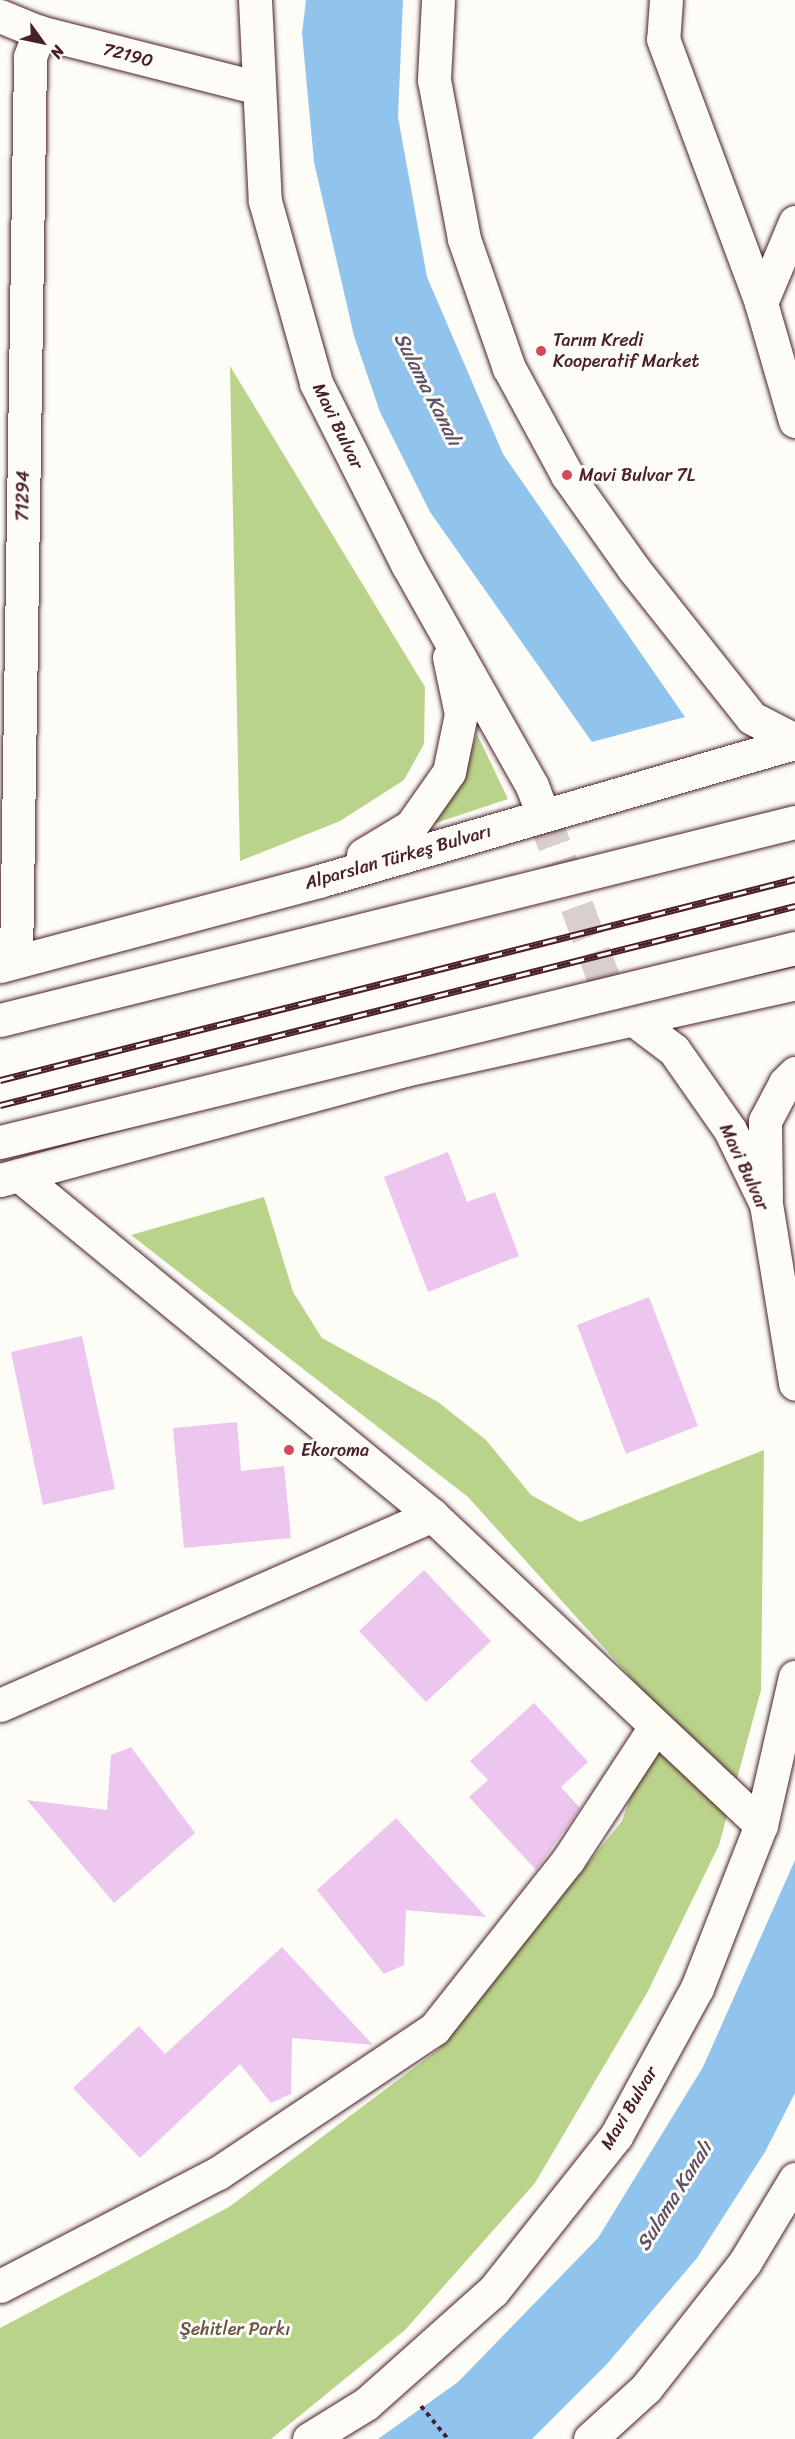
<!DOCTYPE html>
<meta charset="utf-8">
<style>
body{margin:0}
#map{position:relative;width:795px;height:2439px;overflow:hidden;background:#fdfcf7;font-family:Sriracha,sans-serif}
div>[style]{position:absolute}
.green>*{inset:0;background:#bad38a}
.water>*{inset:0;background:#90c4ed}
.building>*{inset:0;background:#ecc6ef}
.major-tunnel>*{height:33px;margin-top:-16.5px;transform-origin:0;background:repeating-linear-gradient(90deg,#d9d0ce 0 33px,transparent 0 49px)}
.path>*{height:4px;margin-top:-2px;transform-origin:0;background:repeating-linear-gradient(90deg,#4a1f2b 0 4.5px,transparent 0 9px)}
.roads{filter:drop-shadow(0 0 2px #4a1f2b) drop-shadow(0 0 2px #4a1f2b)}
.minor>*{height:33px;margin:-16.5px;padding:0 16.5px;transform-origin:16.5px;border-radius:16.5px;background:#fdfcf7}
.major>*{height:33px;margin:-16.5px;padding:0 16.5px;transform-origin:16.5px;border-radius:16.5px;background:#fdfcf7}
.rail>*{height:7px;margin-top:-3.5px;transform-origin:0;background:repeating-linear-gradient(90deg,#fdfcf7 0 14px,#4a1f2b 0 28px);box-sizing:border-box;border-block:2px solid #4a1f2b}
.bridges{filter:drop-shadow(0 0 2px #4a1f2b) drop-shadow(0 0 2px #4a1f2b)}
.highway-bridge>*{height:33px;margin:-16.5px;padding:0 16.5px;transform-origin:16.5px;border-radius:16.5px;background:#fdfcf7}
.dots>*{width:16px;height:16px;translate:-50% -50%;box-sizing:border-box;border:3px solid #fdfcf7;border-radius:50%}
span{translate:-50% -50%;white-space:nowrap;text-align:center;line-height:1.15;-webkit-text-stroke:6px #fdfcf7;paint-order:stroke}
.street-label{font-size:18px;color:#4a1f2b}
.poi-label{font-size:18px;color:#4a1f2b}
.left{translate:0 -50%;text-align:left}
.park-label{font-size:18px;color:#6c5548}
.water-label{font-size:20px;color:#5f5165;font-style:italic}
.north{position:absolute;left:12px;top:12px;width:60px;height:60px;-webkit-text-stroke:4px #fdfcf7;paint-order:stroke;rotate:123deg;font-size:16px;font-weight:700;line-height:24px;text-align:center;color:#4a1f2b}
.north::after{content:'';display:block;margin:auto;width:21px;height:27px;background:#4a1f2b;clip-path:polygon(50% 0,100% 100%,50% 72%,0 100%)}
</style>
<div id="map">
<div class="green">
<i style="clip-path:polygon(230px 366px,425px 687px,424px 744px,404px 780px,340px 821px,240px 861px)"></i>
<i style="clip-path:polygon(477px 734px,508px 799px,421px 828px,458px 787px)"></i>
<i style="clip-path:polygon(264px 1197px,293px 1292px,322px 1338px,438px 1402px,486px 1440px,531px 1495px,580px 1522px,764px 1450px,761px 1690px,719px 1845px,647px 1993px,535px 2183px,405px 2330px,271px 2439px,0 2439px,0 2328px,229px 2207px,439px 2049px,622px 1821px,661px 1711px,468px 1497px,131px 1235px)"></i>
</div>
<div class="water">
<i style="clip-path:polygon(306px 0,403px 0,398px 117px,427px 277px,503px 454px,685px 717px,592px 742px,430px 512px,380px 412px,354px 336px,314px 162px,302px 33px)"></i>
<i style="clip-path:polygon(795px 1860px,795px 2093px,765px 2152px,697px 2258px,607px 2364px,532px 2439px,378px 2439px,458px 2382px,598px 2238px,703px 2067px)"></i>
</div>
<div class="building">
<i style="clip-path:polygon(448px 1152px,467px 1202px,495px 1192px,519px 1256px,428px 1292px,384px 1177px)"></i>
<i style="clip-path:polygon(649px 1297px,698px 1426px,626px 1454px,577px 1325px)"></i>
<i style="clip-path:polygon(82px 1336px,115px 1489px,43px 1505px,11px 1352px)"></i>
<i style="clip-path:polygon(237px 1422px,241px 1471px,284px 1466px,291px 1538px,184px 1548px,173px 1428px)"></i>
<i style="clip-path:polygon(424px 1570px,491px 1641px,426px 1702px,359px 1631px)"></i>
<i style="clip-path:polygon(534px 1703px,588px 1762px,561px 1787px,580px 1808px,536px 1870px,469px 1797px,488px 1780px,470px 1761px)"></i>
<i style="clip-path:polygon(131px 1747px,195px 1833px,114px 1903px,27px 1800px,107px 1810px,111px 1755px)"></i>
<i style="clip-path:polygon(396px 1818px,486px 1917px,406px 1910px,404px 1965px,384px 1974px,317px 1890px)"></i>
<i style="clip-path:polygon(282px 1947px,373px 2045px,292px 2038px,291px 2094px,271px 2103px,240px 2064px,140px 2158px,73px 2088px,139px 2026px,165px 2054px)"></i>
</div>
<div class="major-tunnel">
<i style="left:543px;top:814px;width:202px;rotate:69.7deg"></i>
<i style="left:613px;top:1003px;width:19px;rotate:39deg"></i>
</div>
<div class="path">
<i style="left:421px;top:2406px;width:43px;rotate:50.7deg"></i>
</div>
<div class="roads">
<div class="minor">
<i style="left:666px;top:0;width:39px;rotate:94deg"></i>
<i style="left:663px;top:39px;width:282px;rotate:69.6deg"></i>
<i style="left:0;top:16px;width:42px;rotate:22.3deg"></i>
<i style="left:39px;top:32px;width:226px;rotate:14.3deg"></i>
<i style="left:795px;top:222px;width:88px;rotate:112.8deg"></i>
<i style="left:761px;top:303px;width:123px;rotate:73.9deg"></i>
<i style="left:16px;top:961px;width:904px;rotate:-89.11deg"></i>
<i style="left:30px;top:57px;width:27px;rotate:-70deg"></i>
<i style="left:19px;top:1175px;width:535px;rotate:39.46deg"></i>
<i style="left:432px;top:1515px;width:452px;rotate:43.3deg"></i>
<i style="left:0;top:1705px;width:472px;rotate:-23.7deg"></i>
<i style="left:0;top:2286px;width:246px;rotate:-27.4deg"></i>
<i style="left:218px;top:2173px;width:260px;rotate:-33.7deg"></i>
<i style="left:434px;top:2029px;width:216px;rotate:-51.6deg"></i>
<i style="left:568px;top:1860px;width:159px;rotate:-56.8deg"></i>
</div>
<div class="major">
<i style="left:255px;top:0;width:201px;rotate:87.2deg"></i>
<i style="left:265px;top:201px;width:189px;rotate:74.3deg"></i>
<i style="left:316px;top:383px;width:203px;rotate:63.3deg"></i>
<i style="left:407px;top:564px;width:255px;rotate:60.6deg"></i>
<i style="left:532px;top:786px;width:30px;rotate:69deg"></i>
<i style="left:438px;top:0;width:80px;rotate:92.9deg"></i>
<i style="left:434px;top:80px;width:162px;rotate:79.3deg"></i>
<i style="left:464px;top:239px;width:137px;rotate:70.8deg"></i>
<i style="left:509px;top:368px;width:122px;rotate:61.5deg"></i>
<i style="left:567px;top:475px;width:114px;rotate:54.6deg"></i>
<i style="left:633px;top:568px;width:191px;rotate:51.6deg"></i>
<i style="left:752px;top:718px;width:48px;rotate:27.1deg"></i>
<i style="left:363px;top:855px;width:56px;rotate:-31.1deg"></i>
<i style="left:411px;top:826px;width:66px;rotate:-54.9deg"></i>
<i style="left:449px;top:772px;width:59px;rotate:-78.3deg"></i>
<i style="left:461px;top:714px;width:58px;rotate:-101.9deg"></i>
<i style="left:0;top:966px;width:330px;rotate:-14.9deg"></i>
<i style="left:319px;top:881px;width:496px;rotate:-16.2deg"></i>
<i style="left:633px;top:1019px;width:51px;rotate:37.1deg"></i>
<i style="left:674px;top:1050px;width:98px;rotate:55deg"></i>
<i style="left:730px;top:1130px;width:82px;rotate:64.1deg"></i>
<i style="left:766px;top:1204px;width:182px;rotate:80.8deg"></i>
<i style="left:0;top:1180px;width:419px;rotate:-15.2deg"></i>
<i style="left:404px;top:1070px;width:401px;rotate:-12.5deg"></i>
<i style="left:766px;top:1197px;width:76px;rotate:-90.8deg"></i>
<i style="left:765px;top:1121px;width:43px;rotate:-62.2deg"></i>
<i style="left:785px;top:1083px;width:14px;rotate:-45deg"></i>
<i style="left:309px;top:2439px;width:67px;rotate:-31.6deg"></i>
<i style="left:366px;top:2404px;width:170px;rotate:-41.7deg"></i>
<i style="left:493px;top:2291px;width:198px;rotate:-51.6deg"></i>
<i style="left:616px;top:2136px;width:169px;rotate:-61.3deg"></i>
<i style="left:697px;top:1988px;width:175px;rotate:-68.6deg"></i>
<i style="left:761px;top:1825px;width:152px;rotate:-77.1deg"></i>
<i style="left:590px;top:2439px;width:76px;rotate:-42.3deg"></i>
<i style="left:646px;top:2388px;width:160px;rotate:-51.8deg"></i>
<i style="left:745px;top:2262px;width:97px;rotate:-58.9deg"></i>
</div>
</div>
<div class="rail">
<i style="left:0;top:1080px;width:820px;rotate:-14.19deg"></i>
<i style="left:0;top:1105px;width:820px;rotate:-14.05deg"></i>
</div>
<div class="bridges">
<div class="highway-bridge">
<i style="left:0;top:1020px;width:819px;rotate:-13.99deg"></i>
<i style="left:0;top:1142px;width:818px;rotate:-13.71deg"></i>
</div>
</div>
<div class="dots">
<i style="left:541px;top:351px;background:#d1495b"></i>
<i style="left:567px;top:475px;background:#d1495b"></i>
<i style="left:289px;top:1450px;background:#d1495b"></i>
</div>
<div class="street-label">
<span style="left:128px;top:55px;rotate:14deg">72190</span>
<span style="left:338px;top:426px;rotate:64deg">Mavi Bulvar</span>
<span style="left:23px;top:496px;rotate:-89deg">71294</span>
<span style="left:398px;top:857px;rotate:-16deg">Alparslan Türkeş Bulvarı</span>
<span style="left:744px;top:1167px;rotate:65deg">Mavi Bulvar</span>
<span style="left:629px;top:2108px;rotate:-59deg">Mavi Bulvar</span>
</div>
<div class="poi-label">
<span class="left" style="left:553px;top:351px">Tarım Kredi<br>Kooperatif Market</span>
<span class="left" style="left:579px;top:475px">Mavi Bulvar 7L</span>
<span class="left" style="left:301px;top:1450px">Ekoroma</span>
</div>
<div class="park-label">
<span style="left:235px;top:2329px">Şehitler Parkı</span>
</div>
<div class="water-label">
<span style="left:428px;top:389px;rotate:63deg">Sulama Kanalı</span>
<span style="left:674px;top:2196px;rotate:-58deg">Sulama Kanalı</span>
</div>
<div class="north">N</div>
</div>
